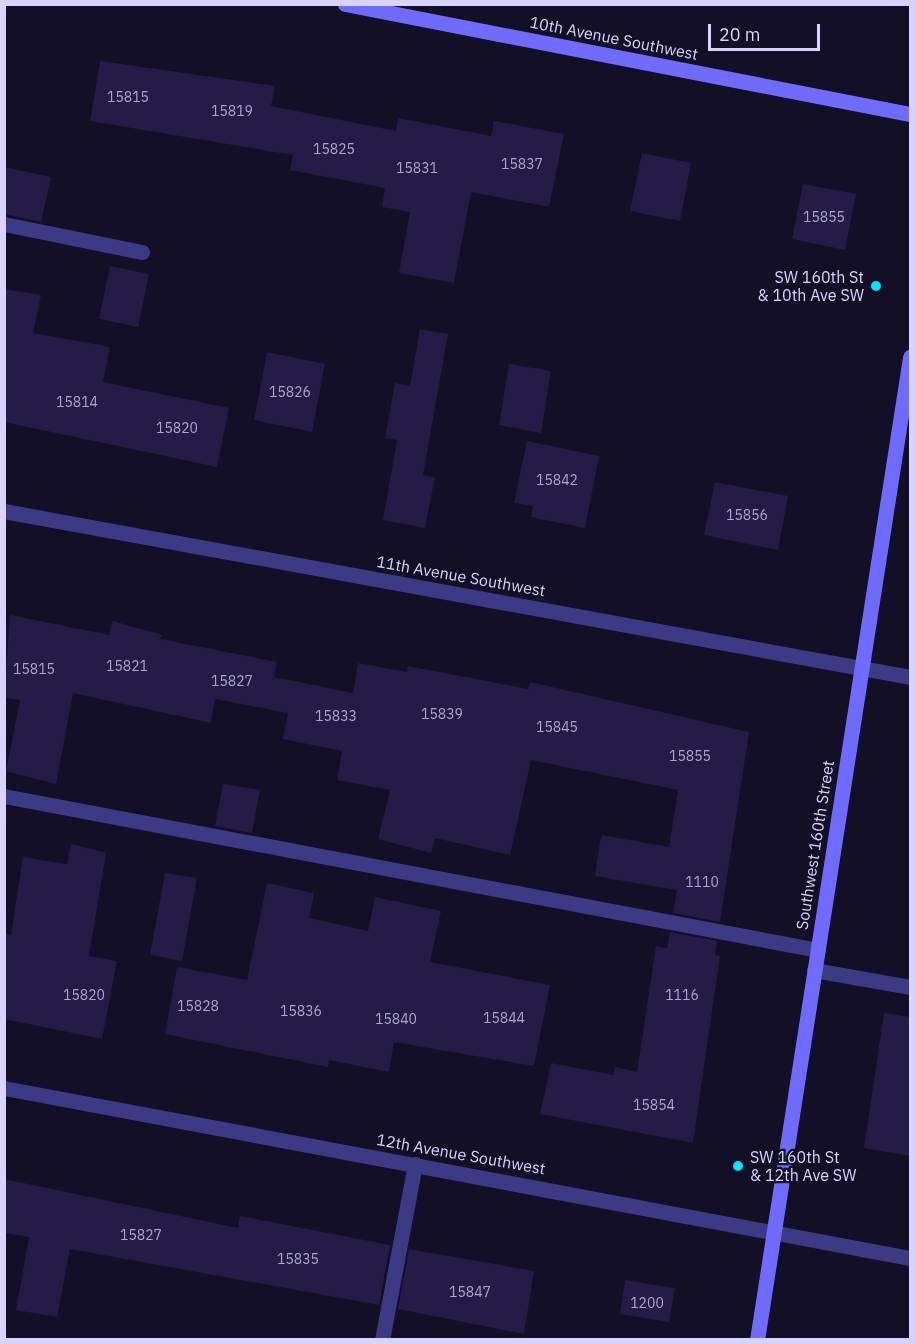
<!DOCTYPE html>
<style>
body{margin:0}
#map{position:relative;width:915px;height:1344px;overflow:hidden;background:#130f26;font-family:"IBM Plex Sans",sans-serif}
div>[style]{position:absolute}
.building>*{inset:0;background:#241b47}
.lane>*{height:15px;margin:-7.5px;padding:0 7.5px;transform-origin:7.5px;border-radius:7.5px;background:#3d3a85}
.street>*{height:15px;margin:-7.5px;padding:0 7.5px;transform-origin:7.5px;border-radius:7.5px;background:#3d3a85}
.secondary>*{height:15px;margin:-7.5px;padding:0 7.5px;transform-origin:7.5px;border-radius:7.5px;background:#6f6bff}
.dots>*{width:16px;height:16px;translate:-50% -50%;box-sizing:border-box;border:3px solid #130f26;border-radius:50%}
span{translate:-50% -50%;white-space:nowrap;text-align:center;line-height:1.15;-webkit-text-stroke:4.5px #130f26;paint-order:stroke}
.number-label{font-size:14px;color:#aca6d1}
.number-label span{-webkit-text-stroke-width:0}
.street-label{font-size:16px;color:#d9d4ff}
.poi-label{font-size:16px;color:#d9d4ff}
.right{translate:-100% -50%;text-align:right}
.left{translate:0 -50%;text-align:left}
.frame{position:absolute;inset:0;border:6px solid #d9d4ff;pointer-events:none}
.scale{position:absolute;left:708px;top:24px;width:112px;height:27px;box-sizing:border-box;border:3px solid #d9d4ff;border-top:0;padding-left:8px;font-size:18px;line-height:21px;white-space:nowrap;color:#d9d4ff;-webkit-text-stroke:4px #130f26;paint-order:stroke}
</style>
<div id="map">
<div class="building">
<i style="clip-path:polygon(100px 61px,275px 86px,271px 106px,396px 131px,398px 118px,491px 136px,494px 121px,564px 134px,549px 207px,471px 192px,454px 283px,399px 273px,410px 212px,382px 207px,385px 188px,290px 170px,293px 155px,90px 121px)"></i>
<i style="clip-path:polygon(642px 153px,691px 163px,680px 221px,630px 211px)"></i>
<i style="clip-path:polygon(4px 167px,51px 177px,41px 222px,4px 214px)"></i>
<i style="clip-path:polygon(803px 184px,856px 194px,845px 250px,792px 239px)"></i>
<i style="clip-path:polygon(110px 266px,149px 274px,138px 327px,99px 319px)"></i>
<i style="clip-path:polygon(4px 289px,41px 295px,33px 333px,110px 347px,103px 382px,229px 408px,217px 467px,4px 422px)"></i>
<i style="clip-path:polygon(420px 329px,448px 334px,423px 475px,435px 477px,425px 528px,383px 520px,397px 440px,385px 438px,395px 383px,410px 386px)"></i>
<i style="clip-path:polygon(267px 352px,325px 364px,312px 432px,254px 420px)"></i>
<i style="clip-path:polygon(509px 364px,551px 371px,541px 433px,499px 425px)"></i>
<i style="clip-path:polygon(527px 441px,599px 456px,585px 528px,531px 517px,533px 506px,514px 503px)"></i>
<i style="clip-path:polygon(715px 482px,788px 496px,778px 550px,704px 535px)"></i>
<i style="clip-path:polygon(10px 615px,109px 635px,113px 621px,162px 635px,160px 639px,277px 662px,274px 677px,353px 693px,358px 663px,407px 672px,408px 666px,528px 689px,530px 682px,749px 732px,720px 922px,673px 913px,677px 890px,595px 876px,601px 835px,669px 847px,678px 790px,531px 760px,510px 855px,435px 838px,431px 853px,378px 839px,390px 790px,337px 780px,342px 751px,283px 739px,288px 713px,215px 699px,211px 723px,73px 693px,56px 784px,6px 771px,20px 700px,4px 697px)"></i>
<i style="clip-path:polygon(223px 784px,260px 790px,252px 833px,215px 826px)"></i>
<i style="clip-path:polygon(71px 844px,106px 853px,89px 956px,117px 961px,102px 1039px,4px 1019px,4px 934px,11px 935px,23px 857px,67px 864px)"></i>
<i style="clip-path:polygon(165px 873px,197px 878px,182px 961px,150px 955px)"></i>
<i style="clip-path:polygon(267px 883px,314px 893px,309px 918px,368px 931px,375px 897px,441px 911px,430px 962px,550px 985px,534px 1066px,394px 1042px,389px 1072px,329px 1060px,328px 1067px,165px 1034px,177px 967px,247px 980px)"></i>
<i style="clip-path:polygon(670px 932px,717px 941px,715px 955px,720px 956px,693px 1143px,540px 1114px,551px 1063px,613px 1075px,615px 1067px,637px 1072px,656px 946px,667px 948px)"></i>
<i style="clip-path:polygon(884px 1013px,910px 1017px,910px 1156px,864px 1148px)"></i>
<i style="clip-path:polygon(4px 1179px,238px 1228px,240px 1216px,390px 1245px,379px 1305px,70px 1249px,57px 1317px,16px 1310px,29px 1237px,4px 1233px)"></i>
<i style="clip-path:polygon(409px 1249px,534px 1271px,524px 1334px,398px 1309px)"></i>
<i style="clip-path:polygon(625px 1280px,675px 1288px,669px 1322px,620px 1314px)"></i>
</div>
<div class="lane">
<i style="left:4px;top:224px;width:141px;rotate:11.5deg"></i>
<i style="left:4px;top:796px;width:828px;rotate:10.71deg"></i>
<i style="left:814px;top:970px;width:97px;rotate:10deg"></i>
<i style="left:382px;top:1340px;width:179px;rotate:-79.4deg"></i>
</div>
<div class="street">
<i style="left:4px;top:511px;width:921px;rotate:10.38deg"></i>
<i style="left:4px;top:1088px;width:922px;rotate:10.63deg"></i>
</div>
<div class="secondary">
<i style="left:345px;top:4px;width:576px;rotate:11.02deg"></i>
<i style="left:757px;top:1340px;width:995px;rotate:-81.15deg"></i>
</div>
<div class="dots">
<i style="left:876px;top:286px;background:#00e5ff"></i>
<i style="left:738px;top:1166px;background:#00e5ff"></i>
</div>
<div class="number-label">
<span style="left:128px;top:97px">15815</span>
<span style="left:232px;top:111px">15819</span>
<span style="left:334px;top:149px">15825</span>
<span style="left:522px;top:164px">15837</span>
<span style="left:417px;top:168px">15831</span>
<span style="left:824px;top:217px">15855</span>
<span style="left:290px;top:392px">15826</span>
<span style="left:77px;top:402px">15814</span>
<span style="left:177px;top:428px">15820</span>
<span style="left:557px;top:480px">15842</span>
<span style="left:747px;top:515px">15856</span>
<span style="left:127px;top:666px">15821</span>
<span style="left:34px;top:669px">15815</span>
<span style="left:232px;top:681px">15827</span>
<span style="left:442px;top:714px">15839</span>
<span style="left:336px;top:716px">15833</span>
<span style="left:557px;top:727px">15845</span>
<span style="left:690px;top:756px">15855</span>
<span style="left:702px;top:882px">1110</span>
<span style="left:84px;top:995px">15820</span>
<span style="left:682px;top:995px">1116</span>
<span style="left:198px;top:1006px">15828</span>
<span style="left:301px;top:1011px">15836</span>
<span style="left:504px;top:1018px">15844</span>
<span style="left:396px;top:1019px">15840</span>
<span style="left:654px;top:1105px">15854</span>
<span style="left:141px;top:1235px">15827</span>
<span style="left:298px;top:1259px">15835</span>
<span style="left:470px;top:1292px">15847</span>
<span style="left:647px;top:1303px">1200</span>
</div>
<div class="street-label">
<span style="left:614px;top:38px;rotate:11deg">10th Avenue Southwest</span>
<span style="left:461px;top:576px;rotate:10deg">11th Avenue Southwest</span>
<span style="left:815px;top:845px;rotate:-81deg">Southwest 160th Street</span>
<span style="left:461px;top:1154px;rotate:10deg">12th Avenue Southwest</span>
</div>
<div class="poi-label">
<span class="right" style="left:864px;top:286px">SW 160th St<br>&amp; 10th Ave SW</span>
<span class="left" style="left:750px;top:1166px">SW 160th St<br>&amp; 12th Ave SW</span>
</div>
<div class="frame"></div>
<div class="scale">20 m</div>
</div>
